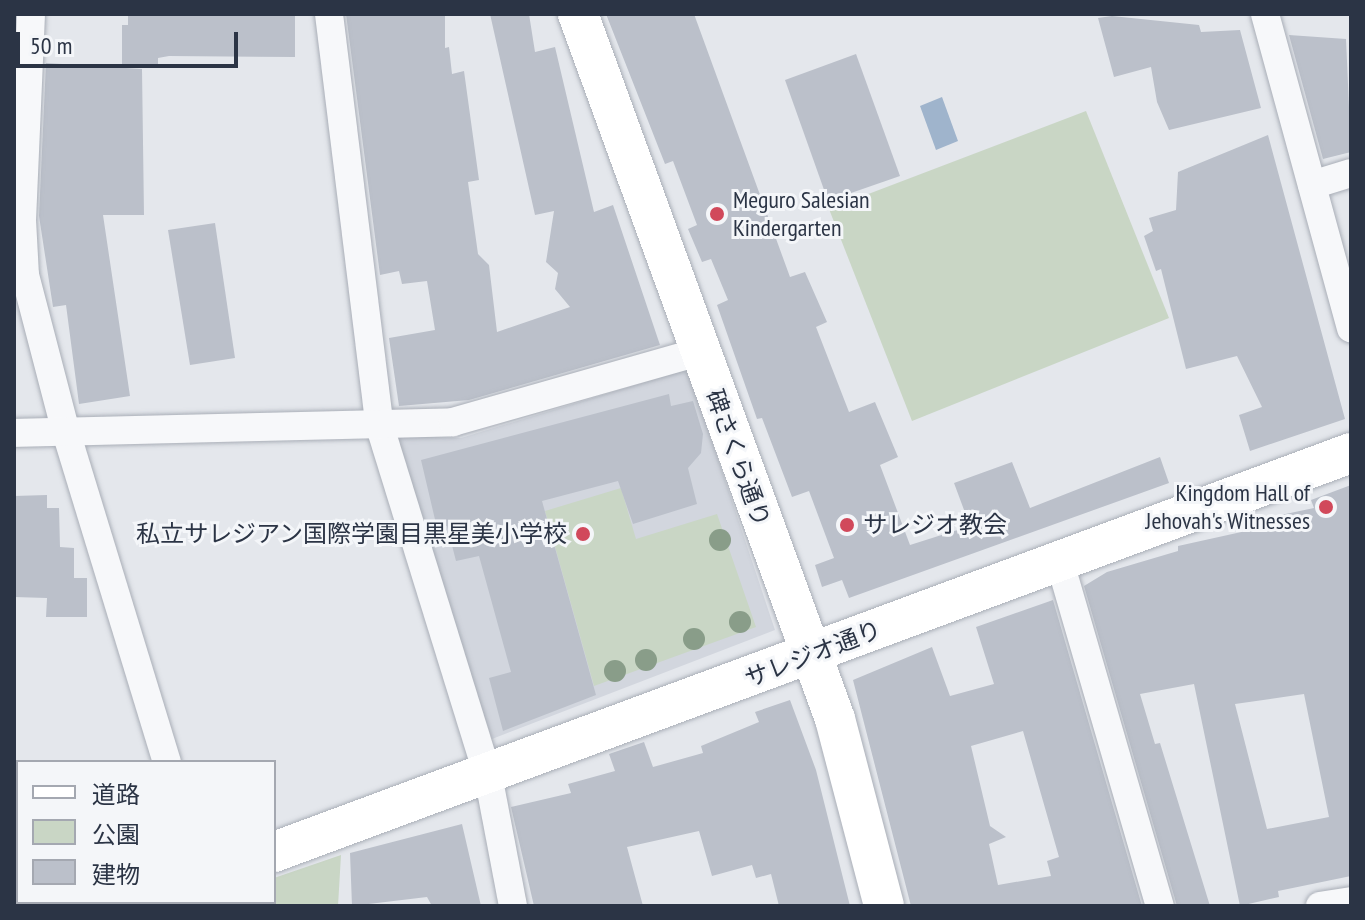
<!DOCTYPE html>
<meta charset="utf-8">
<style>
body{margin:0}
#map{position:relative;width:1365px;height:920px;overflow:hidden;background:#e4e7ec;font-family:"PT Sans Narrow","Noto Sans JP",sans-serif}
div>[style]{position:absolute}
.built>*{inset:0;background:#d2d6de}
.green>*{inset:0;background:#c9d6c5}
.water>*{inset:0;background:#9fb4cc}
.building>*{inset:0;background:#bbc0ca}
.roads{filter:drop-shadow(0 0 2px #a9aeb7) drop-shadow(0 0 2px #a9aeb7)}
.street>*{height:28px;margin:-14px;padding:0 14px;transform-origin:14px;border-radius:14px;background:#f7f8fa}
.secondary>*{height:40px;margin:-20px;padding:0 20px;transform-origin:20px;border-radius:20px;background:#fff}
.trees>*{width:22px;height:22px;margin:-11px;border-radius:50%;background:#899d89}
.dots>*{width:22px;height:22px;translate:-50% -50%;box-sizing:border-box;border:4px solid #f4f6f9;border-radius:50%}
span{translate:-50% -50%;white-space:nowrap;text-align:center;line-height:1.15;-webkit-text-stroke:6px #f4f6f9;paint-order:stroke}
.poi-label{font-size:24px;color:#2b3445}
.left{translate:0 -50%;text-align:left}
.right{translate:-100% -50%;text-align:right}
.street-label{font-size:24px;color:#2b3445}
.frame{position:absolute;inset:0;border:16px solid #2b3445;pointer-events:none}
.legend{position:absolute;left:16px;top:760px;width:260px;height:144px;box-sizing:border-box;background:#f4f6f9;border:2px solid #a4a8b1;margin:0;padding:10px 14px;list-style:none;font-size:24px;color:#2b3445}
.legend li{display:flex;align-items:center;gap:16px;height:40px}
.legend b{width:40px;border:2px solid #a4a8b1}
.scale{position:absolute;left:16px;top:32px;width:222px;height:36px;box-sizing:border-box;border:4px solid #2b3445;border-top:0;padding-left:10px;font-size:24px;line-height:28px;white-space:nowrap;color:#2b3445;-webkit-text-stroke:6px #f4f6f9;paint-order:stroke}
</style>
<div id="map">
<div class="built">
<i style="clip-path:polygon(688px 369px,775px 630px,492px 739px,390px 436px,461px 438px)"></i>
</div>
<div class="green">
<i style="clip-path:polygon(1086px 111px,1169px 318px,912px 421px,829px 209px)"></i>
<i style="clip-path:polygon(621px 488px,636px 539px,717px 514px,756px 627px,594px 686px,545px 511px)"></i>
<i style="clip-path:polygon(341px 855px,338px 906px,196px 906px,274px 902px,274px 878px)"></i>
</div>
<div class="water">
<i style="clip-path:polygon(942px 97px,958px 141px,936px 150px,920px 106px)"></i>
</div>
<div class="building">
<i style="clip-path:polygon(128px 14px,295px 14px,295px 57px,169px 56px,158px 58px,158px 68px,122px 68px,122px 25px,128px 25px)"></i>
<i style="clip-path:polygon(346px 14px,445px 14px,445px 48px,449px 47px,452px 74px,464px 71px,479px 180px,468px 182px,478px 254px,489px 265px,497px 332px,570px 307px,555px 289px,558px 273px,546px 262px,554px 211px,535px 215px,490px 14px,529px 14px,535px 52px,555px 47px,594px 212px,613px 205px,660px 345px,469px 400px,399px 406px,389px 338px,435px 330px,427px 281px,402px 284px,399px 271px,380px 275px)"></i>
<i style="clip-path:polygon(606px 14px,694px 14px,790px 277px,805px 272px,827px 322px,816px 327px,849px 412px,875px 402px,898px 457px,880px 465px,910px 545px,970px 526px,954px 483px,1012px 462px,1030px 508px,1160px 457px,1169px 483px,849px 598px,842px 580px,822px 587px,815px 565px,834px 558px,809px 491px,792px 497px,762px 418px,757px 419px,717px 305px,728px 300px,711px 259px,702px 262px,688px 229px,697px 225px,673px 161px,665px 164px)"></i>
<i style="clip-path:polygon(1112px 16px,1199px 25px,1201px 32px,1240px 30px,1261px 108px,1169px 130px,1157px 102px,1151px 67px,1114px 77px,1098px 18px)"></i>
<i style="clip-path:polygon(1289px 35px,1346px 39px,1351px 152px,1323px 159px)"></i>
<i style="clip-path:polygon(856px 54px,900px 176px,828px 201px,785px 80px)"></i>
<i style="clip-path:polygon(46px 63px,142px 69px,144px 215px,103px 215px,130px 396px,79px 404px,66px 305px,53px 307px,39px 216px)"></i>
<i style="clip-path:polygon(1268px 135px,1345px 419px,1250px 451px,1239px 415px,1262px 407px,1237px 356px,1186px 369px,1161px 269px,1156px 271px,1144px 236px,1153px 231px,1149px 218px,1176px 210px,1178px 172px)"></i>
<i style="clip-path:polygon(215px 223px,235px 358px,190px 365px,168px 230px)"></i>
<i style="clip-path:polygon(669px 394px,671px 406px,693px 401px,703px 434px,701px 453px,688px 468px,697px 504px,633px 524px,618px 481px,542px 501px,596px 695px,503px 731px,489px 678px,511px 672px,479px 556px,456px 561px,447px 526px,437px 528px,421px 460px)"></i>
<i style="clip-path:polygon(evenodd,1351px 485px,1351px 876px,1278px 891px,1279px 897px,1240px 906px,1194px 684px,1140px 694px,1155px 744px,1160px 743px,1210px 906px,1177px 906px,1084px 586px,1107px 572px,1178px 551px,1178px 546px,1264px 527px,1262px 519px,1314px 508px,1311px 500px,1351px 485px,1304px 694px,1329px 817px,1267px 829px,1235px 704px,1304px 694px)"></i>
<i style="clip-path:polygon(47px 495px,47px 508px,59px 508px,60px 547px,74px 548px,74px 578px,87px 578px,87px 617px,46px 617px,47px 598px,14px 597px,14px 496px)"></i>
<i style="clip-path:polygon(evenodd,1053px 600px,1142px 906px,911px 906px,853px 680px,932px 647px,950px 696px,994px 684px,976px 627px,1053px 600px,1023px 731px,1059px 857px,1047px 861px,1051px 876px,998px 885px,989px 844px,1006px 837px,990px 826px,971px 746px,1023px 731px)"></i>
<i style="clip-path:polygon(790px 700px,816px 770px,850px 906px,779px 906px,771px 874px,756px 878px,752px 865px,712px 876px,699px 831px,627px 847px,643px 906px,534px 906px,511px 807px,571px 793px,568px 784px,615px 771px,609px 754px,644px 742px,653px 767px,703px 753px,701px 746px,759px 722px,755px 712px)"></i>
<i style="clip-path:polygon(462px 824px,481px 906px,432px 906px,427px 897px,352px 906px,350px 853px)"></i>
</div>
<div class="roads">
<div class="street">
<i style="left:31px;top:14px;width:206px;rotate:92.5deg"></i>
<i style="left:22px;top:220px;width:55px;rotate:86.9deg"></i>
<i style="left:25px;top:275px;width:162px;rotate:75.4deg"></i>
<i style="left:66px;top:432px;width:345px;rotate:73deg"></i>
<i style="left:329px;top:14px;width:416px;rotate:83deg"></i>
<i style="left:380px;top:427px;width:364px;rotate:72.8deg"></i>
<i style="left:488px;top:775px;width:133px;rotate:79.2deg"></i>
<i style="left:1265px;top:14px;width:326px;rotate:74.7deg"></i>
<i style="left:1312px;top:185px;width:41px;rotate:-17.1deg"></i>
<i style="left:14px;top:433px;width:439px;rotate:-1.4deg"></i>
<i style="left:453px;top:422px;width:255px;rotate:-15.9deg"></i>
<i style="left:1059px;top:559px;width:361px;rotate:73.8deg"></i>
<i style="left:1320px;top:906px;width:31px;rotate:-9deg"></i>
</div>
<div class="secondary">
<i style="left:578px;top:14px;width:750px;rotate:69.97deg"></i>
<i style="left:835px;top:719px;width:193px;rotate:75.3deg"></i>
<i style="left:274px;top:852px;width:1149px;rotate:-20.33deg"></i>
<i style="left:126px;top:906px;width:12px;rotate:-20deg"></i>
</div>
</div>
<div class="trees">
<i style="left:720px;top:540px"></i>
<i style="left:740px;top:622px"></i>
<i style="left:694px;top:639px"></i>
<i style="left:646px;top:660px"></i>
<i style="left:615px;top:671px"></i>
</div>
<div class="dots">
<i style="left:717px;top:214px;background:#d1495b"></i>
<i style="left:1326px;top:507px;background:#d1495b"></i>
<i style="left:847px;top:525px;background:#d1495b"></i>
<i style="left:583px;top:534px;background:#d1495b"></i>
</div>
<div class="poi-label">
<span class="left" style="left:733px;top:214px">Meguro Salesian<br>Kindergarten</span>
<span class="right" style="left:1310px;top:507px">Kingdom Hall of<br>Jehovah's Witnesses</span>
<span class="left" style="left:863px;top:525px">サレジオ教会</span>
<span class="right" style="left:567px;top:534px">私立サレジアン国際学園目黒星美小学校</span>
</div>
<div class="street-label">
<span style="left:738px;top:458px;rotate:70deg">碑さくら通り</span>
<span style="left:813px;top:654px;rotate:-21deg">サレジオ通り</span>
</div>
<div class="frame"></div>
<ul class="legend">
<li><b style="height:10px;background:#fff"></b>道路</li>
<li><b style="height:22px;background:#c9d6c5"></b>公園</li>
<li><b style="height:22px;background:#bbc0ca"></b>建物</li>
</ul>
<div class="scale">50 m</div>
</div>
